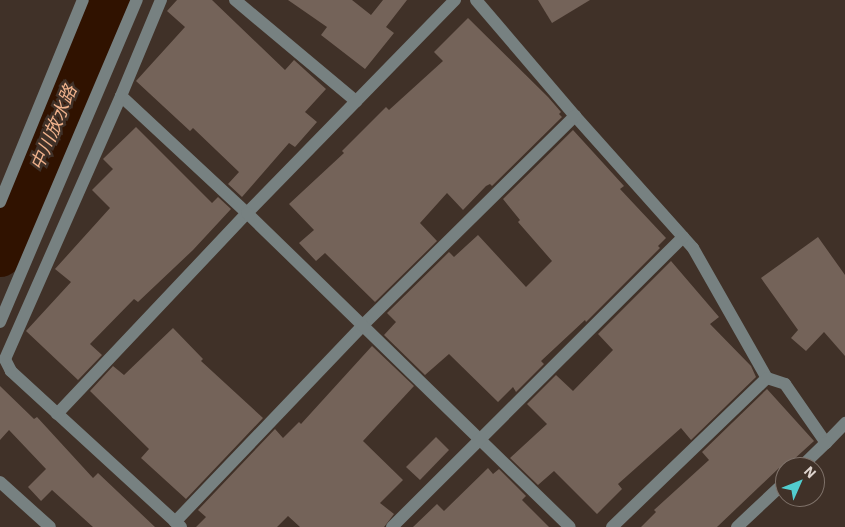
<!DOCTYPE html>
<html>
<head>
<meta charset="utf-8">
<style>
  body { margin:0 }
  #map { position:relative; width:845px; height:527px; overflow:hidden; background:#403128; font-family:"IBM Plex Sans","Noto Sans JP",sans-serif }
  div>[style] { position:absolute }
  .river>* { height:44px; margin:-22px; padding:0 22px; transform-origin:22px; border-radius:22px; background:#301200 }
  .building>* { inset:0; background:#746359 }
  .minor>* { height:12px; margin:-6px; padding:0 6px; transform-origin:6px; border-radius:6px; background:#778181 }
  span { translate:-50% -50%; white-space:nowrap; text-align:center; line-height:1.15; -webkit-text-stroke:5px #403128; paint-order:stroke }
  .water-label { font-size:18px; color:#efb18b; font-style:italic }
  .north { position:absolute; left:775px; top:457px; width:50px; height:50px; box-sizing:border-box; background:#403128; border:1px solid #7f726a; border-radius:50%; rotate:46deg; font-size:14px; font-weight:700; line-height:20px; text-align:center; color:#ded4ce }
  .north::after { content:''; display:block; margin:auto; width:18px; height:22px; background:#52cdcf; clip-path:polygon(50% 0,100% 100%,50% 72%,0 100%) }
</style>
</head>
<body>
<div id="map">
  <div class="river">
    <div style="left:0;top:255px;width:277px;rotate:-66.9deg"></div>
  </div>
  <div class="building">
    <div style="clip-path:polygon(177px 0,212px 0,285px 70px,294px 60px,326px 89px,305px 112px,317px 122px,295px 147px,289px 143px,242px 197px,228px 184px,239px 172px,193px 128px,190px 131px,136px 81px,185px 27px,167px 11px)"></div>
    <div style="clip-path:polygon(288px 0,352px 0,371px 15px,383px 0,407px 0,386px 27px,394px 33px,365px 69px,321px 35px,327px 27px)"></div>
    <div style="clip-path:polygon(538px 0,590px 0,552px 23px)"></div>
    <div style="clip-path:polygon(468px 18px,548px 97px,561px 112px,559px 114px,562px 117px,492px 186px,490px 184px,486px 186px,463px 210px,447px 193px,420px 223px,437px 241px,375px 302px,325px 253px,316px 261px,299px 243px,314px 230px,289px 204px,344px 153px,342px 151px,386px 107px,389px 110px,443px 61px,434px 52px)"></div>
    <div style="clip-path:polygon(136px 127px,212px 203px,218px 197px,231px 209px,193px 250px,138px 302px,134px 299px,90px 344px,102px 355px,78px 380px,26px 331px,71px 282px,55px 269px,110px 208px,92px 190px,113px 169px,103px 159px)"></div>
    <div style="clip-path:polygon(573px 130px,624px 186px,620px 189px,666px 238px,658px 246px,660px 248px,586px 322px,585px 320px,541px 361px,544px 364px,516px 392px,513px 387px,498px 402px,449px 354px,425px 375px,384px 335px,396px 322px,387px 313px,449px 252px,454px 257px,478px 235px,526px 287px,552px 261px,518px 222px,520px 220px,503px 199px)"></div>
    <div style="clip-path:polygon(818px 237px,845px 275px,845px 356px,824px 332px,806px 351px,791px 338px,798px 330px,761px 278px)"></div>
    <div style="clip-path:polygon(671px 261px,719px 317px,710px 324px,751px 366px,756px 377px,691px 440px,681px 428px,618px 484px,622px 489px,597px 514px,554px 471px,538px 485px,510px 458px,547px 424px,527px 404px,556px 375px,573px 391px,613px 350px,598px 334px)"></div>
    <div style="clip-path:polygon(173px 328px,203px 359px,201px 361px,263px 418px,186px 499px,141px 458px,149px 449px,90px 391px,113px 366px,124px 375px)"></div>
    <div style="clip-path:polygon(372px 346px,414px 386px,363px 441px,403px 480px,380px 503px,394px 514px,384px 527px,300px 527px,288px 516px,277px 527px,196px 527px,206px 517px,198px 510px,275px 429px,283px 438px,299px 422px,301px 424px)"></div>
    <div style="clip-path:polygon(0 386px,34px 419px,37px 417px,93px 478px,98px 473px,155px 527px,93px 527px,52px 490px,41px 501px,28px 487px,46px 469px,9px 430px,0 440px)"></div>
    <div style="clip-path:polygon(767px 389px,814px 441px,781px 471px,779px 468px,717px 527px,641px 527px,656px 512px,654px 510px,709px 460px,702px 452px)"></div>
    <div style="clip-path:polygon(436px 437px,449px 450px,420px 480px,406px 467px)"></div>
    <div style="clip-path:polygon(488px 468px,493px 474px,499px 469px,526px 496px,522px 500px,549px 527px,413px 527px,437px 504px,444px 511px)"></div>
  </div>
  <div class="minor">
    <div style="left:235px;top:0;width:158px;rotate:39.9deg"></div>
    <div style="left:476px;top:0;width:153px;rotate:49.5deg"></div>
    <div style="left:575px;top:116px;width:177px;rotate:48.2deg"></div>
    <div style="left:693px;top:248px;width:150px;rotate:60.4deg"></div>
    <div style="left:767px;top:378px;width:19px;rotate:18deg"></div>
    <div style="left:785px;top:384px;width:72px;rotate:55.2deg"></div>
    <div style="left:826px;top:443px;width:28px;rotate:-46deg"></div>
    <div style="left:121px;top:96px;width:104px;rotate:-67.4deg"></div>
    <div style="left:0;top:202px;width:218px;rotate:-67.7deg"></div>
    <div style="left:0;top:322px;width:350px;rotate:-67deg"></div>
    <div style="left:57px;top:414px;width:277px;rotate:-46.6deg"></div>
    <div style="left:247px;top:213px;width:298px;rotate:-45.7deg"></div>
    <div style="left:801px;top:467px;width:35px;rotate:-44deg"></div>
    <div style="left:0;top:482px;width:67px;rotate:42deg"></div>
    <div style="left:175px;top:522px;width:272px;rotate:-46.3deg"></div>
    <div style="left:363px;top:325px;width:298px;rotate:-44.6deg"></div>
    <div style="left:181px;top:527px;width:231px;rotate:-137.5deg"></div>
    <div style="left:11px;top:371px;width:13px;rotate:-117deg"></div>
    <div style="left:5px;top:359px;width:287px;rotate:-66.2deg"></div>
    <div style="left:121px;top:96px;width:172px;rotate:42.9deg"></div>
    <div style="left:247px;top:213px;width:450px;rotate:44.2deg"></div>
    <div style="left:392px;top:527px;width:411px;rotate:-44.9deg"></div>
    <div style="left:612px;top:527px;width:215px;rotate:-43.9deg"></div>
    <div style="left:737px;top:527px;width:66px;rotate:-43.2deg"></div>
  </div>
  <div class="water-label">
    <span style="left:54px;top:128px;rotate:-67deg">中川放水路</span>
  </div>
  <div class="north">N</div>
</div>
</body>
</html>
